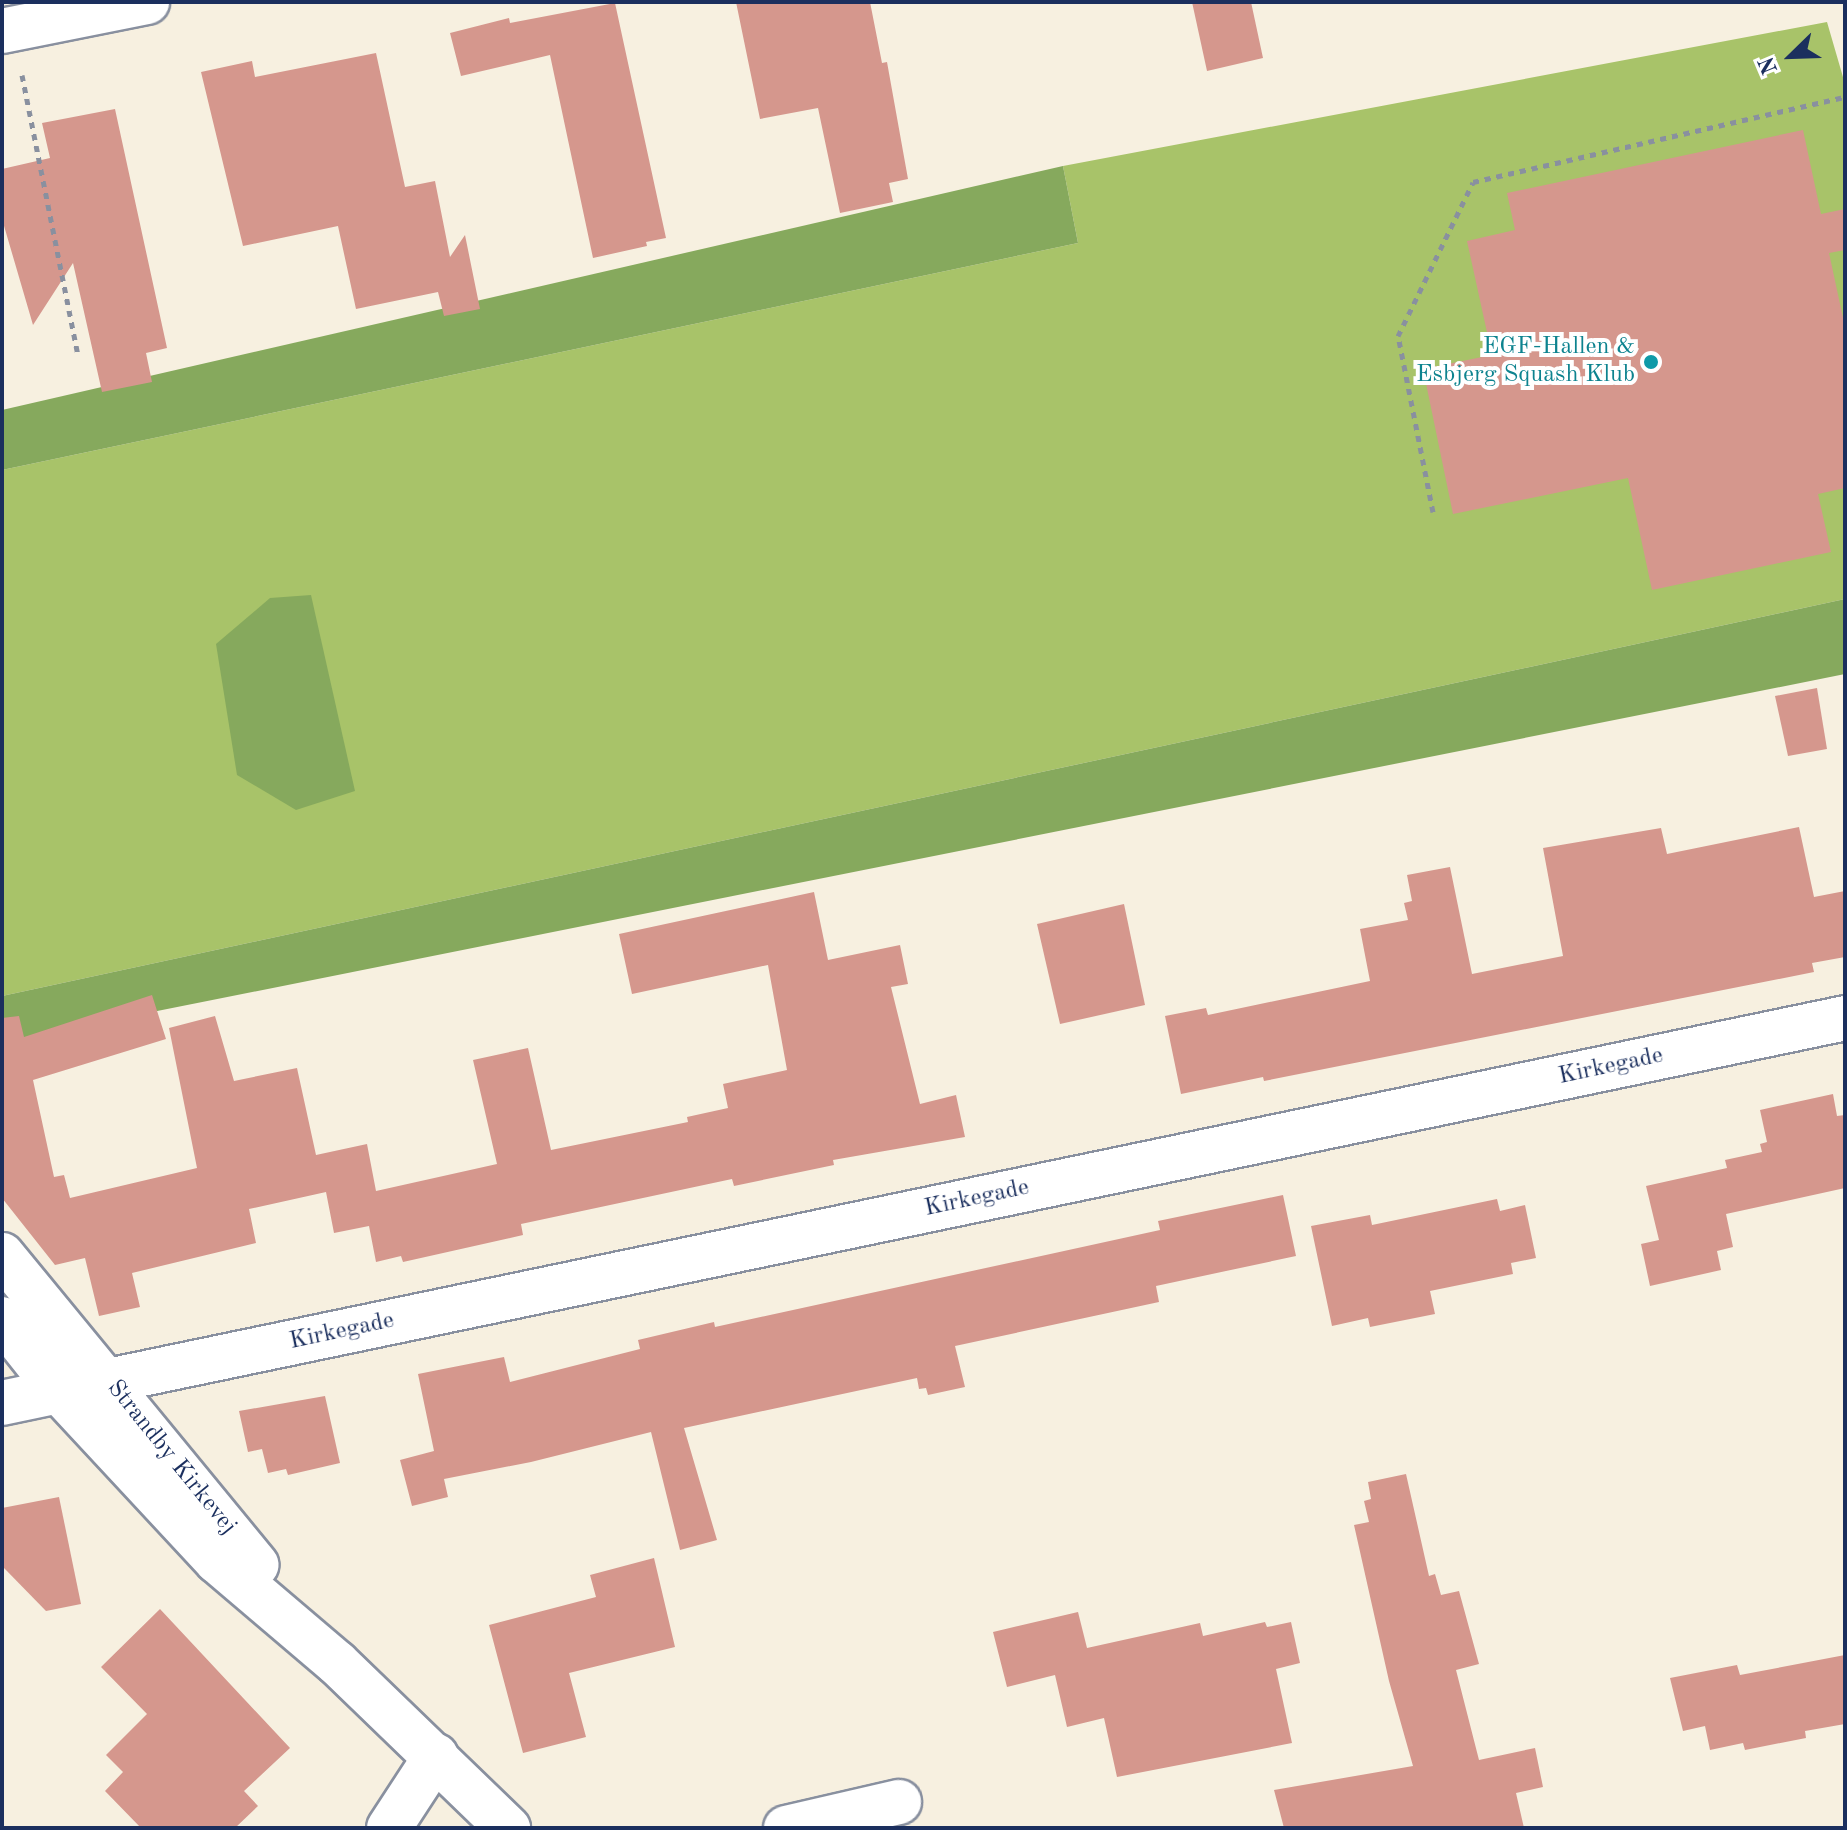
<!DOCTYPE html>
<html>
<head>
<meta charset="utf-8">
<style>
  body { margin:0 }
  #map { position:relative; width:1847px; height:1830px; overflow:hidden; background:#f7f0e0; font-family:"Old Standard TT",serif }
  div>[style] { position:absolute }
  .green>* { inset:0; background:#a8c369 }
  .forest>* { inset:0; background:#86a95d }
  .building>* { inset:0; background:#d5978d }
  .path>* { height:5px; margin-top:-2.5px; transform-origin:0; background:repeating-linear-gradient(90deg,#89909f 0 6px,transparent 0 12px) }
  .roads { filter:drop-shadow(2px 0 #89909f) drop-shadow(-2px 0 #89909f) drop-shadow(0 2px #89909f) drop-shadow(0 -2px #89909f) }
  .minor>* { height:44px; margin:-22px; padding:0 22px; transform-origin:22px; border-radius:22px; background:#fff }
  .dots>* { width:22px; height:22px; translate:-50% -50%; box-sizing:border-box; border:4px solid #fff; border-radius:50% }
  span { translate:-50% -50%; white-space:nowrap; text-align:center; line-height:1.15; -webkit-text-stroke:8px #fff; paint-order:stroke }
  .culture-label { font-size:24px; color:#0d838f }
  .right { translate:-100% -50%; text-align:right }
  .street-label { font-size:24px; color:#1b2f5e }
  .frame { position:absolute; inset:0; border:4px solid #1b2f5e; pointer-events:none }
  .north { position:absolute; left:1751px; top:16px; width:80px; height:80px; -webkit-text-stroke:6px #fff; paint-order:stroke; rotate:247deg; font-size:22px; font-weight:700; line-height:32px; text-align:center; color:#1b2f5e }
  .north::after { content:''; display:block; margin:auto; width:28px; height:36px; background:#1b2f5e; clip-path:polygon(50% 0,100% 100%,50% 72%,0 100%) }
</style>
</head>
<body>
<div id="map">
  <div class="green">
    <div style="clip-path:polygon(1827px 22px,1845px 84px,1845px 599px,2px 996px,2px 470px,1078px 243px,1063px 166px)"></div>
  </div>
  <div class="forest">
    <div style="clip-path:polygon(1063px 166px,1078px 243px,2px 470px,2px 410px)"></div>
    <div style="clip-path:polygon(311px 595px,355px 791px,296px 810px,237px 775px,216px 644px,270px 598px)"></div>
    <div style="clip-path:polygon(1845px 599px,1845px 674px,2px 1042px,2px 996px)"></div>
  </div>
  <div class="building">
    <div style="clip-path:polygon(736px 2px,870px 2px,882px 63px,887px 62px,908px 179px,889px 183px,893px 202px,840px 213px,818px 108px,760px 119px)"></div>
    <div style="clip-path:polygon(1192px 2px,1251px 2px,1263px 58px,1207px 71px)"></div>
    <div style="clip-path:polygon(615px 3px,666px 238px,646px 242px,647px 246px,593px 258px,550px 55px,461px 76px,450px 33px,509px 18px,510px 23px)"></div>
    <div style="clip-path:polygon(376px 53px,405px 187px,435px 181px,450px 257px,465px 235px,480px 309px,444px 316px,438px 292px,356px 309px,338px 226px,243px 246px,201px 72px,252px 61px,255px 77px)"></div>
    <div style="clip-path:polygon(115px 109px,167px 348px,146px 353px,152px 382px,102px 392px,73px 263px,33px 325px,2px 219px,2px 169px,50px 158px,42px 123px)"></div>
    <div style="clip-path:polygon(1803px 130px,1821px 214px,1845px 209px,1845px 250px,1829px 253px,1845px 327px,1845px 488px,1818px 494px,1831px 552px,1652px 590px,1628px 478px,1453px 514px,1423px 369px,1492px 355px,1467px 241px,1515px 230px,1507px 193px)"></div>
    <div style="clip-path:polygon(1817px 688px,1827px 749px,1788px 756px,1775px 696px)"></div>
    <div style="clip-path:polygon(1799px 827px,1814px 897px,1845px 891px,1845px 957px,1812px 963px,1814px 972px,1264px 1081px,1263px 1077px,1181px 1094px,1165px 1016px,1206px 1008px,1208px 1015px,1370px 981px,1360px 929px,1408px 920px,1404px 903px,1412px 901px,1407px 875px,1450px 867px,1472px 974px,1563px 956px,1543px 848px,1661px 828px,1667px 854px)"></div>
    <div style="clip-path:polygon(814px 892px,828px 960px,900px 945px,908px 984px,891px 987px,920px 1104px,956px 1095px,965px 1137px,833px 1160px,834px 1165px,734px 1186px,732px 1179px,521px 1224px,523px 1235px,403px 1262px,401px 1256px,376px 1262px,369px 1226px,334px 1233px,326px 1192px,249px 1209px,256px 1243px,132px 1273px,140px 1307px,99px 1316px,85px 1258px,55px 1265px,2px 1198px,2px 1018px,19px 1016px,24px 1037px,152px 995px,166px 1039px,33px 1080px,54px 1177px,64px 1175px,70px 1198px,197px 1168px,169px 1028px,215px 1016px,234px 1081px,297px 1068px,316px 1155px,367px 1144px,376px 1191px,497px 1164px,473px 1060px,528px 1048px,551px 1150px,688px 1122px,687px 1117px,728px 1108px,723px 1084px,787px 1070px,768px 965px,632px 994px,619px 934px)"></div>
    <div style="clip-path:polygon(1124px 904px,1145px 1005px,1060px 1024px,1037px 924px)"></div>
    <div style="clip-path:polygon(1833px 1094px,1837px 1116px,1845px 1115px,1845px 1188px,1726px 1214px,1733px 1247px,1717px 1251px,1721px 1270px,1650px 1286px,1641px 1244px,1659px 1240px,1646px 1186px,1727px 1168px,1725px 1160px,1762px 1152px,1760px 1144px,1767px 1142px,1760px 1110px)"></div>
    <div style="clip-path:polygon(1283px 1195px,1296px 1256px,1156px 1286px,1159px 1302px,955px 1346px,965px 1387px,928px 1395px,926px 1388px,919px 1389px,917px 1378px,684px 1428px,717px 1540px,680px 1550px,651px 1432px,531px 1462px,444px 1479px,448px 1497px,412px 1506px,400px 1460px,434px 1451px,418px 1374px,504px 1357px,510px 1382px,640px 1349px,638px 1340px,714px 1322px,715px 1327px,1160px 1230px,1158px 1221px)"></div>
    <div style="clip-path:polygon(1497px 1199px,1500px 1211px,1525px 1205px,1536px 1258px,1511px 1263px,1513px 1274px,1430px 1291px,1435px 1314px,1370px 1327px,1368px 1318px,1332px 1326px,1311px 1226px,1370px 1215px,1372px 1225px)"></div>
    <div style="clip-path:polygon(325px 1396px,340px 1463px,288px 1475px,286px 1469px,268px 1473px,262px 1449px,248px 1452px,239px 1411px)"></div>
    <div style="clip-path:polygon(1406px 1474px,1429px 1576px,1435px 1574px,1441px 1595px,1459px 1591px,1479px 1664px,1456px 1670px,1479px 1760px,1535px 1748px,1543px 1787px,1516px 1793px,1524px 1828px,1284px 1828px,1274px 1790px,1413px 1766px,1389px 1681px,1354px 1525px,1369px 1522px,1364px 1501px,1371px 1499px,1368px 1482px)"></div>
    <div style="clip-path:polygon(59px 1497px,81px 1604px,46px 1611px,4px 1568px,2px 1508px)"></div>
    <div style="clip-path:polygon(654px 1558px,675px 1647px,569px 1673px,586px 1737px,523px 1753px,489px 1625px,596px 1597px,590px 1575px)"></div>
    <div style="clip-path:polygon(160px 1609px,290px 1748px,244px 1791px,258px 1806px,235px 1828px,141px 1828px,105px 1791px,123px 1772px,106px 1755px,147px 1714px,101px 1667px)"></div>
    <div style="clip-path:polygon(1078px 1612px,1087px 1648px,1200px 1623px,1203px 1636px,1265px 1622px,1267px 1627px,1291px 1622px,1300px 1663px,1276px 1669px,1292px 1743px,1117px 1777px,1104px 1718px,1067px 1727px,1055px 1675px,1007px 1687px,993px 1632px)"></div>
    <div style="clip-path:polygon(1845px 1655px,1845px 1724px,1805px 1731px,1806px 1738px,1745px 1750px,1743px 1743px,1710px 1750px,1705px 1726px,1683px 1731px,1670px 1678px,1737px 1665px,1740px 1675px)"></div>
  </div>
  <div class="path">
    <div style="left:22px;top:75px;width:287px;rotate:78.7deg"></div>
    <div style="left:1433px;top:512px;width:179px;rotate:-101.2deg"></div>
    <div style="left:1398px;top:336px;width:171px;rotate:-64deg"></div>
    <div style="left:1473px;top:182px;width:382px;rotate:-12.9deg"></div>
  </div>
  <div class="roads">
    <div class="minor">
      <div style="left:2px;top:31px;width:148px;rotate:-11.3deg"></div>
      <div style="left:2px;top:1255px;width:401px;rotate:50.6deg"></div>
      <div style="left:2px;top:1319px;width:92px;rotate:51.6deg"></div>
      <div style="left:59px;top:1391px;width:232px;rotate:47.1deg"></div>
      <div style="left:217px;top:1561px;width:157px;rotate:40.4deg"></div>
      <div style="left:337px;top:1663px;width:238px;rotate:44deg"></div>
      <div style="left:108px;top:1381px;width:1775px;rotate:-11.8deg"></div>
      <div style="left:2px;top:1403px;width:58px;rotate:-11.9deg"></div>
      <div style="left:389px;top:1828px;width:86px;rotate:-56.9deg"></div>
      <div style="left:786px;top:1828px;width:116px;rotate:-13deg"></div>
    </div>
  </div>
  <div class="dots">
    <div style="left:1651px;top:362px;background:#0f9aa8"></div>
  </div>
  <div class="culture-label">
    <span class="right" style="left:1635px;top:362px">EGF-Hallen &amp;<br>Esbjerg Squash Klub</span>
  </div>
  <div class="street-label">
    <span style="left:1611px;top:1067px;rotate:-12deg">Kirkegade</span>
    <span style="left:977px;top:1199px;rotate:-12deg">Kirkegade</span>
    <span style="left:342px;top:1332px;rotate:-12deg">Kirkegade</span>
    <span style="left:171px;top:1458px;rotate:51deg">Strandby Kirkevej</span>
  </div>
  <div class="frame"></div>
  <div class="north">N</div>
</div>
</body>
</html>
